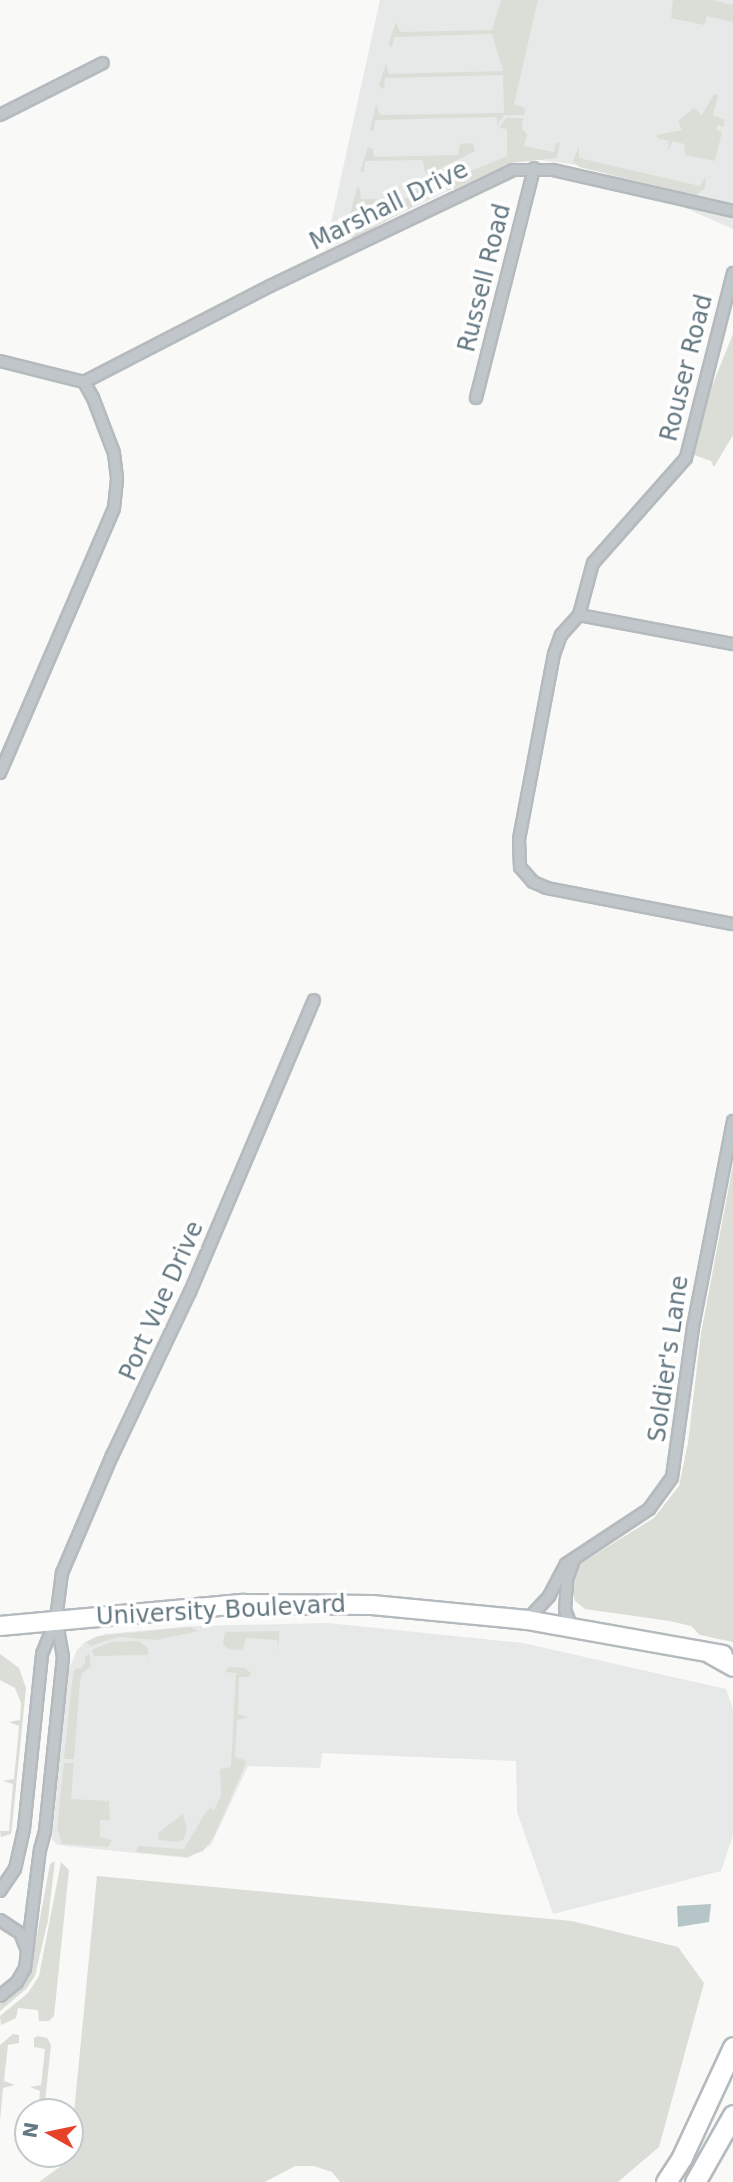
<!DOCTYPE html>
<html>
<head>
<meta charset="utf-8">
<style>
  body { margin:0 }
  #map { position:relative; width:733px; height:2182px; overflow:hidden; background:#f9f9f7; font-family:"DejaVu Sans",sans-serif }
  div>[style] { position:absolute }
  .built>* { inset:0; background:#e7e9e8 }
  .green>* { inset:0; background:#daded6 }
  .water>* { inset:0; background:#b6c6c8 }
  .roads { filter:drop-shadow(2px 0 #b4babd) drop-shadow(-2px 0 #b4babd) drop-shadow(0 2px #b4babd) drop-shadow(0 -2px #b4babd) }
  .minor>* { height:10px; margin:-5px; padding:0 5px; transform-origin:5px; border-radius:5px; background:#c0c6c9 }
  .primary>* { height:18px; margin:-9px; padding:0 9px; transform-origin:9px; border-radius:9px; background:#fff }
  .trunk>* { height:19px; margin:-9.5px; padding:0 9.5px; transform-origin:9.5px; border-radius:9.5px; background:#fff }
  span { translate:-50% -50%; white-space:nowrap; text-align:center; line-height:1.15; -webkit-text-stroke:7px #fff; paint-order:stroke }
  .street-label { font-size:24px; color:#647882 }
  .north { position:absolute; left:14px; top:2098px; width:70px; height:70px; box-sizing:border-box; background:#fff; border:2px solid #c1c9cd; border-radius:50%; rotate:279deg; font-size:19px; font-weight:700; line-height:28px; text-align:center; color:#647882 }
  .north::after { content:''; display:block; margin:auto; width:24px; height:32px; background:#e6422a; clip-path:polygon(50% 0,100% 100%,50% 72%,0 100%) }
</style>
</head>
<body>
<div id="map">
  <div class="built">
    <div style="clip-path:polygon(380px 0,733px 0,733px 229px,591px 167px,519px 157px,325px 250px)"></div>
    <div style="clip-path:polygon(328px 1623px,523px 1643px,726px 1689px,733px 1709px,733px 1835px,721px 1871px,553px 1914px,517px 1812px,516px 1761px,322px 1753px,320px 1768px,248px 1766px,211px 1845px,188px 1858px,65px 1846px,56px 1844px,52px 1839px,69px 1669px,77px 1650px,85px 1642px,105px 1634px,194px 1626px)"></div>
  </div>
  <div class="green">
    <div style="clip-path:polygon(501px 0,538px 0,514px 104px,525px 108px,524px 115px,504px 115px,497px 126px,497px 117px,375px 120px,374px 131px,370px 131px,376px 104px,380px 115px,504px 113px,503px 75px,385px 78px,384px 89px,379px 86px,386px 63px,389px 74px,503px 71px,492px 34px,394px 37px,392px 48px,388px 45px,396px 22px,400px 32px,492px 30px)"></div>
    <div style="clip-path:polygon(673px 0,712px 0,733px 5px,733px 22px,707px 16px,704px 25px,671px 18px)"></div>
    <div style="clip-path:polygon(714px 94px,718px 95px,713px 115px,725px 120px,723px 127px,718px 125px,716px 130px,722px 132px,715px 161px,685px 155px,684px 144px,673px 141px,668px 151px,669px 141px,657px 138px,657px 135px,682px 130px,678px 121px,694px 108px,702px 115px)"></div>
    <div style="clip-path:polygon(506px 118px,523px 118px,522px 129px,527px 134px,524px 146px,554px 152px,556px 143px,560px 142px,557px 158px,511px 163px,452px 190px,446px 190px,446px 182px,507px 156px,507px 129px,499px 128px)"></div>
    <div style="clip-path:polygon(473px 143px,475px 151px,429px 174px,425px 173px,423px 160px,365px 161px,364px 172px,360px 171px,368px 147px,373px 149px,374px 157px,458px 155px,460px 144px)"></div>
    <div style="clip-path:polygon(579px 146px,579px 158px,700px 186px,706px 176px,705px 188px,696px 195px,579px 167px,573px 161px)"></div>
    <div style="clip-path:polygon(357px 187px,360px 189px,361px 199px,413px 198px,416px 187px,428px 189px,432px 196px,353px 239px,346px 231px)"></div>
    <div style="clip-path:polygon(733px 334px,733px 435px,714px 467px,711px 461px,694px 455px,712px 386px)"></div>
    <div style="clip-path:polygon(733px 1165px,733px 1642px,700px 1635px,691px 1626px,670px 1621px,585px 1609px,575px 1601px,572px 1590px,578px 1565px,654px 1518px,679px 1486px,688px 1443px,701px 1333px)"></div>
    <div style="clip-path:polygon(190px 1627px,199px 1631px,156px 1640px,118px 1637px,91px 1646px,86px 1642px,98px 1636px)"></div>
    <div style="clip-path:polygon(279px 1631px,278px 1651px,277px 1640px,246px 1638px,243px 1650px,228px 1649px,223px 1644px,225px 1632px)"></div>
    <div style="clip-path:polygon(139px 1641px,148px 1648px,148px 1666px,147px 1655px,94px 1656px,92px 1650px,110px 1642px)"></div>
    <div style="clip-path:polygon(89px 1653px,91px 1667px,83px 1672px,80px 1681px,74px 1759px,64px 1759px,73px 1673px,75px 1669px,81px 1668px,85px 1663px,85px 1657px)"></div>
    <div style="clip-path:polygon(0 1654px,19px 1668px,26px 1688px,12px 1827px,11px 1834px,1px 1837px,0 1831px,9px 1831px,13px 1784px,3px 1781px,14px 1779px,19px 1726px,9px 1722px,20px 1720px,21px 1703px,15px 1688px,0 1680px)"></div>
    <div style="clip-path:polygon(229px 1667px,245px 1668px,251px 1673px,249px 1677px,239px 1677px,238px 1714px,248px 1717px,237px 1720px,235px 1757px,247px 1761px,213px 1838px,203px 1851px,186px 1857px,136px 1852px,138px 1846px,184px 1849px,206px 1812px,210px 1808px,214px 1810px,221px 1796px,220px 1769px,231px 1767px,236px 1673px,225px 1672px)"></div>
    <div style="clip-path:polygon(64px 1763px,74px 1763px,71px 1799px,109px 1801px,110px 1820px,100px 1820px,100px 1837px,112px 1840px,108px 1847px,62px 1844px,57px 1828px)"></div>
    <div style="clip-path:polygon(183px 1814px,187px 1829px,184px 1839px,177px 1842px,159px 1840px,158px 1833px)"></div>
    <div style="clip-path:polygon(55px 1861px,48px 1920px,35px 1976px,26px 1989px,0 2011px,0 2004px,24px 1984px,30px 1973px,50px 1864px)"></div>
    <div style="clip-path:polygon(61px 1862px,69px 1870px,54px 2016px,49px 2021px,39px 2021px,38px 2010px,18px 2008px,16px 2018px,1px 2025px,0 2016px,28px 1993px,39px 1976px)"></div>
    <div style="clip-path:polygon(97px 1876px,572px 1921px,678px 1947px,704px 1983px,659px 2147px,618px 2182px,340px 2182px,332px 2172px,314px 2166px,295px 2166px,265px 2182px,39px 2182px,69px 2160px,70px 2154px)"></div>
    <div style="clip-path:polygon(13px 2034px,19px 2035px,19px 2043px,8px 2045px,4px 2081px,15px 2085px,3px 2088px,0 2121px,0 2045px)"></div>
    <div style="clip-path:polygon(38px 2036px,47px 2038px,51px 2045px,44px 2112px,38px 2112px,40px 2091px,30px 2087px,41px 2085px,45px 2049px,34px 2047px,34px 2038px)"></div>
  </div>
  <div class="water">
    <div style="clip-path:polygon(711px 1904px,709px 1922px,678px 1927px,677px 1906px)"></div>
  </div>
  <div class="roads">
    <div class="minor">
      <div style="left:0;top:115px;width:115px;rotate:-26.8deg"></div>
      <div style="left:733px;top:273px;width:191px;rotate:104.3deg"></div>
      <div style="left:686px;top:458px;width:140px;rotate:131.5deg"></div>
      <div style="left:593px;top:563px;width:54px;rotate:105.1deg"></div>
      <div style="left:579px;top:615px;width:157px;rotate:10.7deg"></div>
      <div style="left:0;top:361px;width:87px;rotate:14deg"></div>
      <div style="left:84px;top:382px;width:209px;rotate:-27.3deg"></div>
      <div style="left:270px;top:286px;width:269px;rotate:-25.5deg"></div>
      <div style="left:513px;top:170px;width:40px"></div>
      <div style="left:553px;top:170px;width:185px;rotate:12.8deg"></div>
      <div style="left:476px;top:398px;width:237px;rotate:-75.8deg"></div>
      <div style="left:579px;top:615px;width:27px;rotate:132deg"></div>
      <div style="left:561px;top:635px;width:20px;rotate:110deg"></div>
      <div style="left:554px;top:654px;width:188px;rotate:100.7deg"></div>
      <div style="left:519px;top:839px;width:28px;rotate:88deg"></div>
      <div style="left:520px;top:867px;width:20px;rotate:49deg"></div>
      <div style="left:533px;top:882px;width:15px;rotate:23deg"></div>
      <div style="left:547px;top:888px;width:189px;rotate:11deg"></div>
      <div style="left:0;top:773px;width:288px;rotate:-66.7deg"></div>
      <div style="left:114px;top:508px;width:30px;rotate:-84deg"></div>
      <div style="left:117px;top:478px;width:25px;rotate:-97deg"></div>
      <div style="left:114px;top:453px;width:59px;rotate:-110.9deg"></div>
      <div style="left:93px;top:398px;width:18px;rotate:-119deg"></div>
      <div style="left:527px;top:1620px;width:33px;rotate:-47deg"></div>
      <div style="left:549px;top:1596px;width:36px;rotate:-62deg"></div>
      <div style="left:566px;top:1564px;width:100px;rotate:-33.5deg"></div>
      <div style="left:649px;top:1509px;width:39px;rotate:-54deg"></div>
      <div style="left:672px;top:1477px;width:151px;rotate:-82deg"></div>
      <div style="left:693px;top:1327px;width:210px;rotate:-79deg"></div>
      <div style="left:572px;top:1628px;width:19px;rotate:-111deg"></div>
      <div style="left:565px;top:1610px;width:31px;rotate:-86deg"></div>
      <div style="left:567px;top:1579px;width:20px;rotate:-70deg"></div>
      <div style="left:0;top:1891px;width:27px;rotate:-56deg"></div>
      <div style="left:15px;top:1869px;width:41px;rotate:-77.3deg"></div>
      <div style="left:24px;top:1829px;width:176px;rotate:-84.1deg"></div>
      <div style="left:42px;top:1654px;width:38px;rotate:-68deg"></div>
      <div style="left:0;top:1920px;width:24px;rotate:33deg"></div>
      <div style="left:20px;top:1933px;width:18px;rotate:68deg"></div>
      <div style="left:0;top:1996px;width:22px;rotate:-39deg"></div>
      <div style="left:17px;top:1982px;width:16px;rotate:-60deg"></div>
      <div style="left:25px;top:1968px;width:119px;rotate:-82.8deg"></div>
      <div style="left:40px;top:1850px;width:20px;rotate:-75deg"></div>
      <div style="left:45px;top:1831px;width:175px;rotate:-84.1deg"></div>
      <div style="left:63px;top:1657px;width:39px;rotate:-100deg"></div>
      <div style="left:56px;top:1619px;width:46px;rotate:-82.6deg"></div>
      <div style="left:62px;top:1573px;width:127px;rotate:-66.9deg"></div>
      <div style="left:112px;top:1456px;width:182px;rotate:-64.6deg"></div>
      <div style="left:190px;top:1292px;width:317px;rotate:-67deg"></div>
    </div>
    <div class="primary">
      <div style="left:0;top:1626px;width:245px;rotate:-5.2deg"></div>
      <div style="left:244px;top:1604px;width:128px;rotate:0.4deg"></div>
      <div style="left:372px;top:1605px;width:156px;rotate:5.5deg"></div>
      <div style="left:527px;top:1620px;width:199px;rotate:10.1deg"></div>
    </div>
    <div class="trunk">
      <div style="left:710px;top:1653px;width:26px;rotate:29deg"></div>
      <div style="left:666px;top:2182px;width:30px;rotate:-57deg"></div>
      <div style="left:682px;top:2157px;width:121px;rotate:-65.1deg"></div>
      <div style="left:695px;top:2182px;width:77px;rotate:-60.4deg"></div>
    </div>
  </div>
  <div class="street-label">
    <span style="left:389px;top:206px;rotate:-26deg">Marshall Drive</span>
    <span style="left:485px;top:278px;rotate:-76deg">Russell Road</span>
    <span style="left:687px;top:368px;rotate:-76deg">Rouser Road</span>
    <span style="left:162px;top:1301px;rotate:-66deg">Port Vue Drive</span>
    <span style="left:669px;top:1359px;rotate:-82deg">Soldier's Lane</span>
    <span style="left:221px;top:1611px;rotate:-3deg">University Boulevard</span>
  </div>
  <div class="north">N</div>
</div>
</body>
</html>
